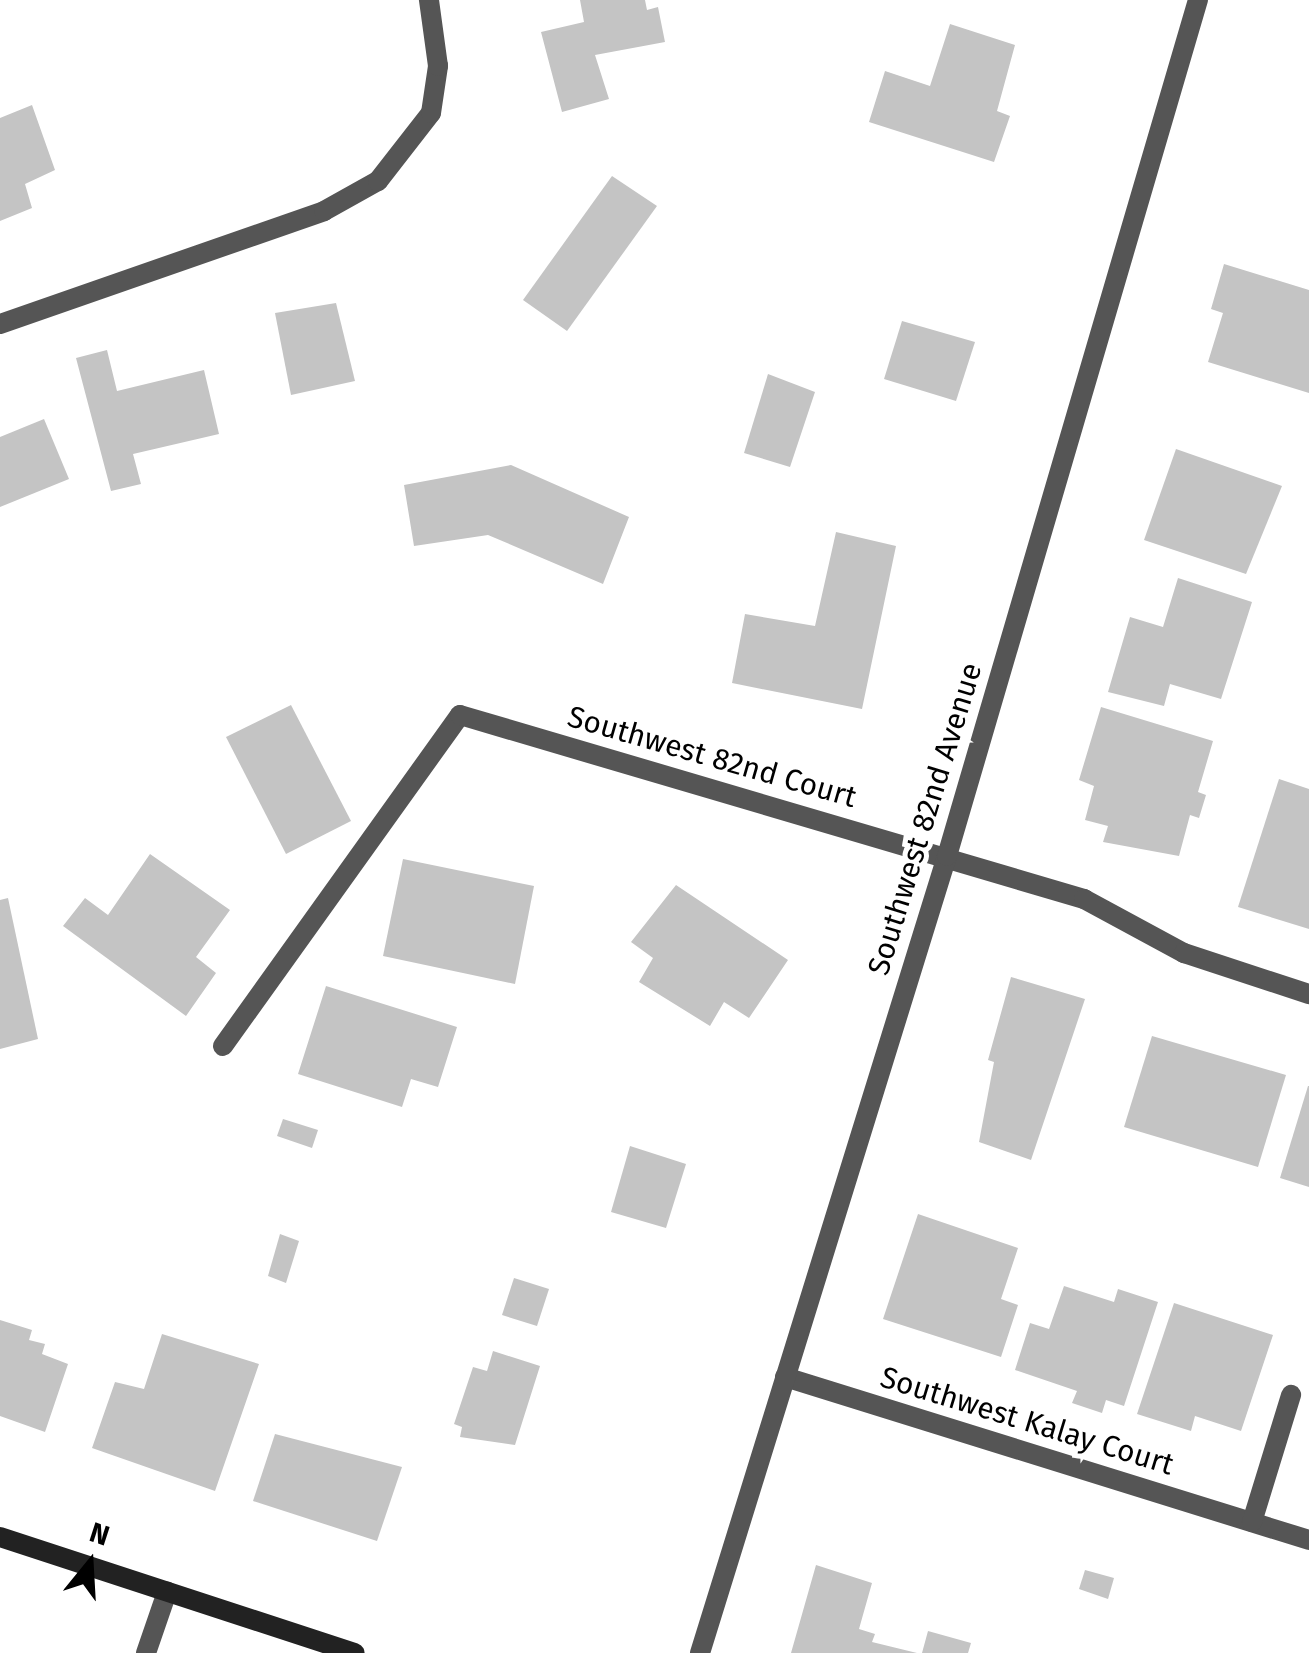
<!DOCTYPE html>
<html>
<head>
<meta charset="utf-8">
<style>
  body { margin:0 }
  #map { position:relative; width:1309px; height:1653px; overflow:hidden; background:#fff; font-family:"Fira Sans",sans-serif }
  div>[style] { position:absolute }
  .building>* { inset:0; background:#c4c4c4 }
  .lane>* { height:20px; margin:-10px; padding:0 10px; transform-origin:10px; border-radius:10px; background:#555 }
  .street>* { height:20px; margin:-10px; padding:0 10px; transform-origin:10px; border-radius:10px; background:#555 }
  .secondary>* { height:20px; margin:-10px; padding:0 10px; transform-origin:10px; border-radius:10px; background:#222 }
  span { translate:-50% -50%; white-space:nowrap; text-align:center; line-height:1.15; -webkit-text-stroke:10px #fff; paint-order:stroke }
  .street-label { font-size:30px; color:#000 }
  .north { position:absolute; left:40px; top:1513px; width:100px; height:100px; -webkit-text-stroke:8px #fff; paint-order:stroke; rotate:18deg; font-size:28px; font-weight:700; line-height:40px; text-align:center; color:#000 }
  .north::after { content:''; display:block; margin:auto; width:35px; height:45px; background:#000; clip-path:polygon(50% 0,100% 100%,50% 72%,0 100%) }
</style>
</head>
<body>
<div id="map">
  <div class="building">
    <div style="clip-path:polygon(580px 0,645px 0,647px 10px,658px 7px,665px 42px,595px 55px,609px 99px,562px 112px,541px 32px,584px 22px)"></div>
    <div style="clip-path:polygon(950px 24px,1015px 45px,997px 111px,1010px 116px,994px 162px,869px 122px,885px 71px,930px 86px)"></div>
    <div style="clip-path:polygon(32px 105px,55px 170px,25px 184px,32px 208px,0 221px,0 118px)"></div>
    <div style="clip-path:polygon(612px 176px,657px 206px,567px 331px,523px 300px)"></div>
    <div style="clip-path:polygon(1224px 264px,1309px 290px,1309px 393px,1208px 362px,1223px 313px,1211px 309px)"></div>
    <div style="clip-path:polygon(336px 303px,355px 381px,291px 395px,275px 313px)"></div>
    <div style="clip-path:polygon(902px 321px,975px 342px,956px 401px,884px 379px)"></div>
    <div style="clip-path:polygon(107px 350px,117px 391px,204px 370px,219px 434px,133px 454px,141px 484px,111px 491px,76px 358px)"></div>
    <div style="clip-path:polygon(768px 374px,815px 392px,790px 467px,744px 453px)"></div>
    <div style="clip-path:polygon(44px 419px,69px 479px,0 507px,0 437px)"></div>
    <div style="clip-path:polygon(1176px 449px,1282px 486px,1246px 574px,1144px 540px)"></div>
    <div style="clip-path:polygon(511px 465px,629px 517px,603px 584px,488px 535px,414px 546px,404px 485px)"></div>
    <div style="clip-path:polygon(836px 532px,896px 546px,862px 709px,732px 683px,745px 614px,815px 626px)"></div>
    <div style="clip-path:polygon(1178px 578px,1252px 602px,1221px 699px,1170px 684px,1164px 706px,1108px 692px,1130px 617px,1163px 627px)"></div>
    <div style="clip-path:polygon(291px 705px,351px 821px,286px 854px,226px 737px)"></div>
    <div style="clip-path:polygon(1101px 707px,1213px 741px,1198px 792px,1206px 795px,1199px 818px,1190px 815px,1179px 856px,1103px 842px,1108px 826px,1085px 820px,1094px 786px,1079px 780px)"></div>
    <div style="clip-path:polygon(1279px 779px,1309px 789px,1309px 929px,1238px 907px)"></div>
    <div style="clip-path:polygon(150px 854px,230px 910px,196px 957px,216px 973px,186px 1016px,63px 926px,85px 898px,108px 915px)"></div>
    <div style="clip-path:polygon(403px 859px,534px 886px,515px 984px,383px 956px)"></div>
    <div style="clip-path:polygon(676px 885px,788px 960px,749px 1018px,724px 1002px,710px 1026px,639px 982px,653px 958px,631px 942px)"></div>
    <div style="clip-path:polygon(8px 898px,38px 1039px,0 1049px,0 900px)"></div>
    <div style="clip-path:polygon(1011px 977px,1085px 999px,1031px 1160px,979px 1142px,994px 1062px,988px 1060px)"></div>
    <div style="clip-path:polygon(326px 986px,457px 1027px,438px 1087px,411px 1079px,402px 1107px,298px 1074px)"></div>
    <div style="clip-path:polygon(1152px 1036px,1286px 1075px,1258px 1167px,1124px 1127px)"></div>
    <div style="clip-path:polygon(1308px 1086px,1309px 1086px,1309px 1187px,1280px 1178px)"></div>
    <div style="clip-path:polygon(283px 1119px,318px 1130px,312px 1148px,277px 1136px)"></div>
    <div style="clip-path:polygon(630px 1146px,686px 1164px,666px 1228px,611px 1212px)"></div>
    <div style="clip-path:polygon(918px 1214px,1018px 1248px,1001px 1299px,1018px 1305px,1001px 1357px,883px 1319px)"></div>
    <div style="clip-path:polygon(280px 1234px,299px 1241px,286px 1283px,268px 1276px)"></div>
    <div style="clip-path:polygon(514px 1278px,549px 1289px,537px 1326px,502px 1315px)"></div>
    <div style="clip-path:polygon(1064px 1286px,1114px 1302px,1118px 1289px,1158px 1302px,1124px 1406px,1106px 1400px,1102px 1413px,1072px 1403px,1077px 1391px,1015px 1370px,1030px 1323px,1049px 1329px)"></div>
    <div style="clip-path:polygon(1174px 1303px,1273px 1335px,1241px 1431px,1195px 1416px,1191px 1431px,1137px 1414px)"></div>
    <div style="clip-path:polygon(0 1320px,32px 1330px,29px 1340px,45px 1344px,42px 1354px,68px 1364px,45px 1432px,0 1416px)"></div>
    <div style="clip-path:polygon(162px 1334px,259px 1364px,215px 1491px,92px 1448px,115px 1382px,144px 1389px)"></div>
    <div style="clip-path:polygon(493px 1351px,540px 1366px,515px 1445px,460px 1437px,462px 1427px,454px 1424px,473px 1367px,487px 1371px)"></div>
    <div style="clip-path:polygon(275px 1434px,402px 1467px,377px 1541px,253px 1501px)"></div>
    <div style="clip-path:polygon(816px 1565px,872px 1583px,859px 1629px,875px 1634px,872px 1642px,917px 1653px,791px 1653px)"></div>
    <div style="clip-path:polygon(1085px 1570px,1114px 1578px,1108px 1599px,1079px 1589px)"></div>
    <div style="clip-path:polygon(928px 1631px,971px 1643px,968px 1653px,922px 1653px)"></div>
  </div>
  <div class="lane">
    <div style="left:223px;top:1046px;width:407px;rotate:-54.4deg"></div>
    <div style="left:146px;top:1653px;width:65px;rotate:-71deg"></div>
  </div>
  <div class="street">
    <div style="left:0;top:324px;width:343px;rotate:-19.2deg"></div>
    <div style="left:324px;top:211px;width:62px;rotate:-29.1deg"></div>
    <div style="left:378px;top:181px;width:86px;rotate:-52.1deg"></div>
    <div style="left:431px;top:113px;width:48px;rotate:-81.5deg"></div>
    <div style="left:438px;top:66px;width:67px;rotate:-97.8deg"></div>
    <div style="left:460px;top:715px;width:651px;rotate:16.43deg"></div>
    <div style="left:1084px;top:899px;width:114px;rotate:28.4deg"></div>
    <div style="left:1184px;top:953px;width:132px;rotate:18.2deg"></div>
    <div style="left:785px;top:1377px;width:549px;rotate:17.28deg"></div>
    <div style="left:1252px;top:1522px;width:133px;rotate:-72.9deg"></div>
    <div style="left:700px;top:1653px;width:834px;rotate:-72.78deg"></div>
    <div style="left:947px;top:856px;width:892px;rotate:-73.66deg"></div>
  </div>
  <div class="secondary">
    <div style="left:0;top:1537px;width:373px;rotate:18.1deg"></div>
  </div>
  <div class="street-label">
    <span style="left:712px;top:757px;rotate:16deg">Southwest 82nd Court</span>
    <span style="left:925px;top:819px;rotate:-73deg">Southwest 82nd Avenue</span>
    <span style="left:1027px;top:1421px;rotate:17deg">Southwest Kalay Court</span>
  </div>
  <div class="north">N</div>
</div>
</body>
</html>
